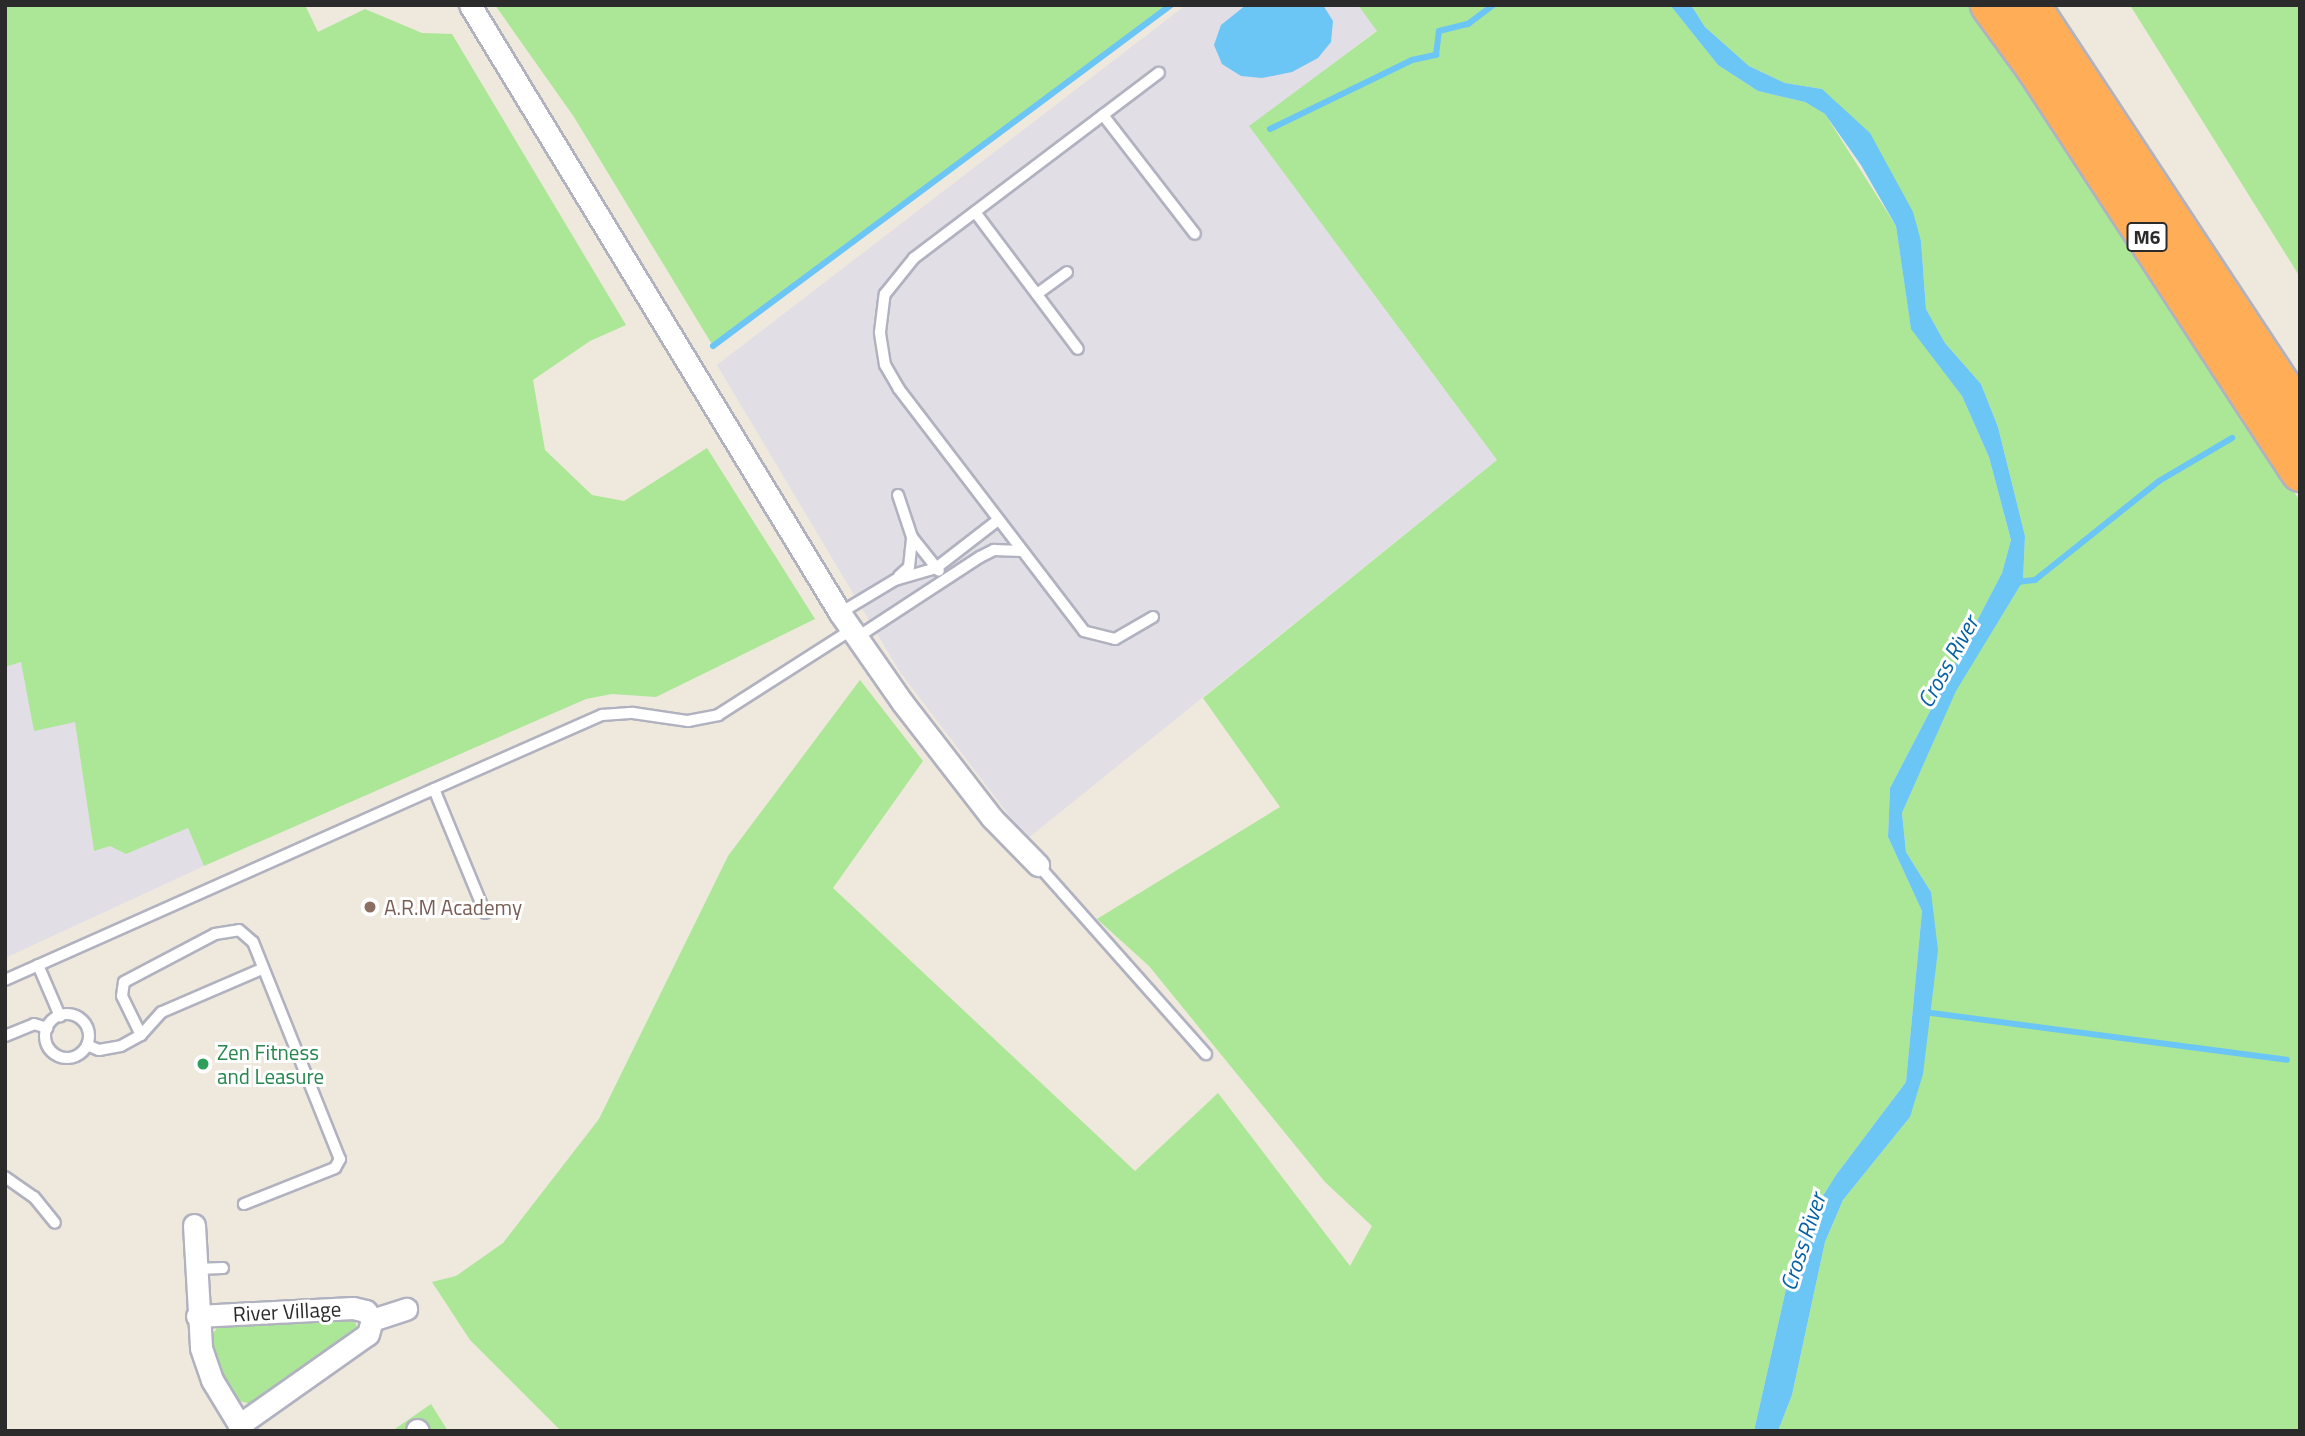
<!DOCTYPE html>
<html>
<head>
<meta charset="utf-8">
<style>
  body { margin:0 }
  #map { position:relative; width:2305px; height:1436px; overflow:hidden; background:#eee8dd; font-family:"Titillium Web",sans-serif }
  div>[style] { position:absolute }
  .industrial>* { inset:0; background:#e1dee6 }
  .green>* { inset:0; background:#abe797 }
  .water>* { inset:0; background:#6bc5f5 }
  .stream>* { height:6px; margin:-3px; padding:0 3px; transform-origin:3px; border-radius:3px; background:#6bc5f5 }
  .roads { filter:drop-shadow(2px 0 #b1b2c0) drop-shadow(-2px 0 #b1b2c0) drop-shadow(0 2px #b1b2c0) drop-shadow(0 -2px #b1b2c0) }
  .service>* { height:10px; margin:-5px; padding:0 5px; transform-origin:5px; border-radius:5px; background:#fff }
  .service>.ring { margin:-5px; padding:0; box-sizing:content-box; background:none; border:10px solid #fff; border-radius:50% }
  .minor>* { height:21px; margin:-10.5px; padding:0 10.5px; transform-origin:10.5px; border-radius:10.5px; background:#fff }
  .motorway>* { height:38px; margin:-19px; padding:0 19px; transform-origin:19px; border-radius:19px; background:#ffae57 }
  .dots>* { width:19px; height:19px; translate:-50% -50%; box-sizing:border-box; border:4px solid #fff; border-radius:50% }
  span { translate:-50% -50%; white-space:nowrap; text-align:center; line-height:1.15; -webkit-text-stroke:6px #fff; paint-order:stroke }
  .shield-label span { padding:2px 5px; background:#fff; border:2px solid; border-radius:5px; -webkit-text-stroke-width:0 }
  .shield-label { font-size:19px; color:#2b2b2b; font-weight:700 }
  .education-label { font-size:21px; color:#785e54 }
  .left { translate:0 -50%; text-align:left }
  .leisure-label { font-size:21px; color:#27864d }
  .street-label { font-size:21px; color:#2b2b2b }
  .water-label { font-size:23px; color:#0661a5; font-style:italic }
  .frame { position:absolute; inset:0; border:7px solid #2b2b2b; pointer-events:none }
</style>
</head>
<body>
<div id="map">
  <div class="industrial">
    <div style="clip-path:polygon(1186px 5px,1358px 5px,1377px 30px,1250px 127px,1497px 460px,1027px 839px,900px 672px,717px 365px)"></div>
    <div style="clip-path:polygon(21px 662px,75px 721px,94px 850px,110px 846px,126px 854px,188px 828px,204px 866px,5px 958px,5px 667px)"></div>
  </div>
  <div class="green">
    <div style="clip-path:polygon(5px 5px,305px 5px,318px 32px,365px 9px,422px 33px,452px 34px,626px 325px,590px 341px,533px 380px,545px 450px,592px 495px,624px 501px,707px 448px,815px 619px,656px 697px,612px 694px,586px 699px,204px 866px,188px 828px,126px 854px,110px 846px,94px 851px,75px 722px,34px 731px,21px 662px,5px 667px)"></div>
    <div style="clip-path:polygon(495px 5px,1171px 5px,713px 346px,574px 117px)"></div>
    <div style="clip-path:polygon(1358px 5px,1670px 5px,1718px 65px,1758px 91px,1805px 102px,1825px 114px,1896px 226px,1911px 328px,1962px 396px,1989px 457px,2011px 540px,2002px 573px,1890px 788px,1888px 837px,1922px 911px,1906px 1082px,1836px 1175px,1798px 1236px,1754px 1431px,561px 1431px,470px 1340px,432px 1282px,456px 1276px,503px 1243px,599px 1119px,728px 856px,860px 680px,923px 761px,833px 888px,1135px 1171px,1218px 1093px,1350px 1266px,1372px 1226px,1325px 1182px,1149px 966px,1097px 919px,1280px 807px,1203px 698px,1497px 460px,1249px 126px,1377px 31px)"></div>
    <div style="clip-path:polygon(1691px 5px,1975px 5px,2300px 501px,2300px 1431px,1778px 1431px,1792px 1395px,1825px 1242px,1843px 1200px,1910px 1117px,1931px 892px,1906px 852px,1902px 813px,1956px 690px,2023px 581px,2025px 536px,1998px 427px,1981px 384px,1945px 343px,1926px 309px,1921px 241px,1822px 89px,1785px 83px,1749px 66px,1705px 27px)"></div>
    <div style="clip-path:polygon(2130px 5px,2300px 5px,2300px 277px)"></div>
    <div style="clip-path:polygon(353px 1316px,358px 1330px,251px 1404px,236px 1400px,211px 1348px,210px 1338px,219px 1325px)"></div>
    <div style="clip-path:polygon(431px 1404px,448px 1431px,430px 1431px,423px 1422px,412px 1431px,392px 1431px)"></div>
  </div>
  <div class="water">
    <div style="clip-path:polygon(1246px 5px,1323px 5px,1333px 21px,1331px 42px,1318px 58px,1292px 72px,1262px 78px,1241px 76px,1222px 64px,1214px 45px,1221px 25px)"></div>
    <div style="clip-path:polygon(1670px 5px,1691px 5px,1705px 27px,1749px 66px,1785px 83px,1822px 89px,1870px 133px,1913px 212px,1921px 241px,1926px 309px,1945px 343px,1981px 384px,1998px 427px,2025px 536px,2023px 581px,1956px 691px,1902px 813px,1906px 852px,1931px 892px,1938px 950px,1923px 1074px,1910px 1117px,1843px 1200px,1825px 1242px,1792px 1395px,1778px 1431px,1754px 1431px,1798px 1236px,1836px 1175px,1906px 1082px,1922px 911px,1888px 837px,1890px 788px,2002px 573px,2011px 540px,1989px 457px,1962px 396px,1911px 329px,1896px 226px,1861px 165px,1825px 114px,1805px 102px,1758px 91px,1718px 65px)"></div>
  </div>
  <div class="stream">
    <div style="left:1270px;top:129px;width:158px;rotate:-25.9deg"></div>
    <div style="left:1412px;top:60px;width:25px;rotate:-12deg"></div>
    <div style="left:1436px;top:55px;width:24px;rotate:-83deg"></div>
    <div style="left:1439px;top:31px;width:30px;rotate:-14deg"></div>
    <div style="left:1468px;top:24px;width:31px;rotate:-37deg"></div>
    <div style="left:713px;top:346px;width:571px;rotate:-36.67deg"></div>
    <div style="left:2018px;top:582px;width:17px;rotate:-7deg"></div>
    <div style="left:2035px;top:580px;width:159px;rotate:-38.6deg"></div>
    <div style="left:2159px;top:481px;width:85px;rotate:-30.5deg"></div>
    <div style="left:1924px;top:1012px;width:366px;rotate:7.5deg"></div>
  </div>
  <div class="roads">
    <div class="service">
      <div style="left:1103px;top:115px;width:150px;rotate:52.3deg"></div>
      <div style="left:975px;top:212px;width:171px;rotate:53.1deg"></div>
      <div style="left:1037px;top:294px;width:37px;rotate:-36deg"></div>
      <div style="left:898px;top:495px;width:44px;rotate:71.6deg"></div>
      <div style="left:912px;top:537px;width:43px;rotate:51.5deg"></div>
      <div style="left:899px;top:576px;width:13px;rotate:-42deg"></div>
      <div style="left:909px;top:567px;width:30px;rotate:-84deg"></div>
      <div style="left:840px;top:613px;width:64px;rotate:-31deg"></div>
      <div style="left:895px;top:580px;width:43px;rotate:-16.3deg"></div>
      <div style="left:936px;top:568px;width:78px;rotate:-37.7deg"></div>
      <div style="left:1153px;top:617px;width:44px;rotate:149.9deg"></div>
      <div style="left:1115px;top:639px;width:32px;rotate:-166deg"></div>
      <div style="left:1084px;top:631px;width:305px;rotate:-127.4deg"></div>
      <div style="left:899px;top:389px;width:28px;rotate:-120deg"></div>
      <div style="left:885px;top:365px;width:33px;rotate:-99deg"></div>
      <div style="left:880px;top:332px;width:38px;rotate:-83deg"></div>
      <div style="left:885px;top:294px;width:46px;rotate:-51.1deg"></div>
      <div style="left:914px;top:258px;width:307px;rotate:-37.1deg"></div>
      <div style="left:856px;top:638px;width:148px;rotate:-33.2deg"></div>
      <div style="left:980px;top:557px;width:16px;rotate:-27deg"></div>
      <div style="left:994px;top:550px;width:28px;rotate:2deg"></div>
      <div style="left:434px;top:789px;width:184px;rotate:-23.8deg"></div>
      <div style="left:602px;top:715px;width:31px;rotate:-4deg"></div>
      <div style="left:633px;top:713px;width:56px;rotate:8.3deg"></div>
      <div style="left:688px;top:721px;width:31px;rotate:-11deg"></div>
      <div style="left:718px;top:715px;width:158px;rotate:-32.6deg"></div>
      <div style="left:1038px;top:865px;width:253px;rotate:48.4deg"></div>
      <div style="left:38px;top:965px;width:56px;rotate:66.7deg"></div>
      <div style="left:5px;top:980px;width:470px;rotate:-24deg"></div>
      <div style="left:434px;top:789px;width:134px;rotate:67.6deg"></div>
      <div class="ring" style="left:45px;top:1014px;width:34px;height:34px"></div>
      <div style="left:141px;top:1035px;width:31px;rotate:-48deg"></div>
      <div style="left:162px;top:1012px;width:109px;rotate:-23.3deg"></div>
      <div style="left:5px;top:1036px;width:31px;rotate:-22deg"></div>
      <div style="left:34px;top:1024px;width:14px;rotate:17deg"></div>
      <div style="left:87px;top:1045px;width:13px;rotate:23deg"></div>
      <div style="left:99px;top:1050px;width:22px;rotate:-10deg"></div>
      <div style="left:121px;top:1046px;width:23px;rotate:-29deg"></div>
      <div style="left:141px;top:1035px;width:43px;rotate:-116deg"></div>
      <div style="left:122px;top:996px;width:14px;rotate:-82deg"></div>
      <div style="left:124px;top:982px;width:103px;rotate:-27.8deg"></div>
      <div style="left:215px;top:934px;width:24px;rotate:-9deg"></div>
      <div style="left:239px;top:930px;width:18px;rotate:41deg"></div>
      <div style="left:253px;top:942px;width:234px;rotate:68.2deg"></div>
      <div style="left:340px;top:1159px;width:10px;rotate:119deg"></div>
      <div style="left:335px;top:1168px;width:98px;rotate:158.4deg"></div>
      <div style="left:5px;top:1177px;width:35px;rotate:35deg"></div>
      <div style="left:34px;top:1197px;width:33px;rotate:51deg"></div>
      <div style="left:196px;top:1269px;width:27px;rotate:-2deg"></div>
    </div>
    <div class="minor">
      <div style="left:470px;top:5px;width:712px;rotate:58.68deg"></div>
      <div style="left:840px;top:613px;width:108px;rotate:55.1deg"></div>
      <div style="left:902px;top:702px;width:147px;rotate:52.2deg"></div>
      <div style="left:992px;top:818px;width:66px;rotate:45.6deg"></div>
      <div style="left:194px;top:1225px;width:123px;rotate:86.7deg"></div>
      <div style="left:201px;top:1348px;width:34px;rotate:71deg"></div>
      <div style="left:212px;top:1380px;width:60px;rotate:58.7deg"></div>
      <div style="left:197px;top:1316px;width:156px;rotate:-2.9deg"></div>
      <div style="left:353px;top:1308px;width:13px;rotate:13deg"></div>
      <div style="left:366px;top:1311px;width:11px;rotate:56deg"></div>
      <div style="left:372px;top:1320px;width:15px;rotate:106deg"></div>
      <div style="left:368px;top:1334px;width:158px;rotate:144.8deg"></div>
      <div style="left:372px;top:1320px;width:36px;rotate:-18deg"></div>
      <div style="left:417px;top:1430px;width:1px;rotate:45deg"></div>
    </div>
    <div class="motorway">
      <div style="left:1990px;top:5px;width:78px;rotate:53.9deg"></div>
      <div style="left:2036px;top:68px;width:483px;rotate:56.8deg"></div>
      <div style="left:2030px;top:5px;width:490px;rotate:56.6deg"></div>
    </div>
  </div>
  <div class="dots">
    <div style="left:370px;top:907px;background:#8d6e63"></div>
    <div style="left:203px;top:1064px;background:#2e9e5b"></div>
  </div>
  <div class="shield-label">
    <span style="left:2147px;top:237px">M6</span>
  </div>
  <div class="education-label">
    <span class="left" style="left:384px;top:907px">A.R.M Academy</span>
  </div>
  <div class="leisure-label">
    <span class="left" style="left:217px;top:1064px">Zen Fitness<br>and Leasure</span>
  </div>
  <div class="street-label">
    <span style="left:287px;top:1311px;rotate:-3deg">River Village</span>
  </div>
  <div class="water-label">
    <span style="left:1948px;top:662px;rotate:-61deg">Cross River</span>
    <span style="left:1803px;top:1242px;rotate:-72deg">Cross River</span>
  </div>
  <div class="frame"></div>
</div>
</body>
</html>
